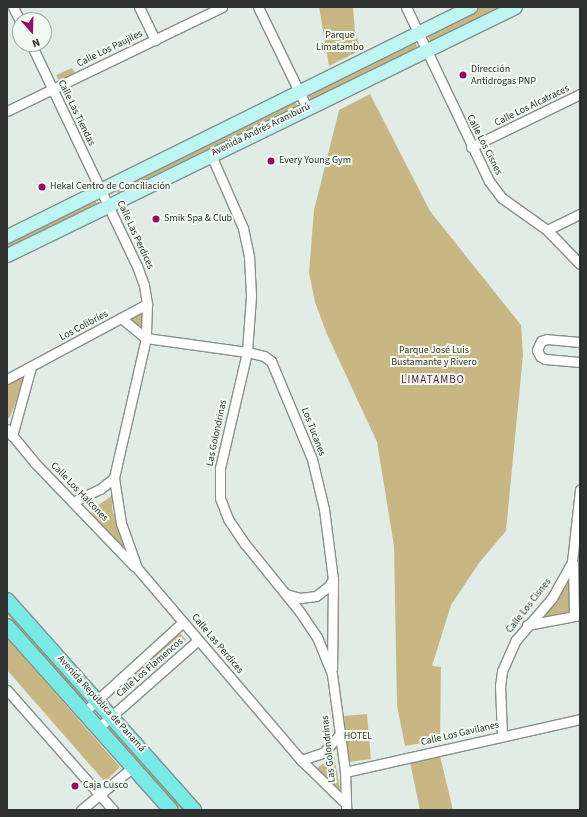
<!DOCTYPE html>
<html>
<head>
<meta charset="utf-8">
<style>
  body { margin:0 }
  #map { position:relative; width:587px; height:817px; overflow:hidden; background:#e2ece6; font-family:"Source Sans 3",sans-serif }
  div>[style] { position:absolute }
  .green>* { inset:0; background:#c9b783 }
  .roads { filter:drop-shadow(1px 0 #87908a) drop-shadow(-1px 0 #87908a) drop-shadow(0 1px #87908a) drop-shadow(0 -1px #87908a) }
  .minor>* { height:9px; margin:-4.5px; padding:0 4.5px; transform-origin:4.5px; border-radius:4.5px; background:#fff }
  .secondary>* { height:13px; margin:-6.5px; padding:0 6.5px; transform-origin:6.5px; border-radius:6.5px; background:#bcf5f2 }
  .primary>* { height:14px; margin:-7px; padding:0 7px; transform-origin:7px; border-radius:7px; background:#78ebe6 }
  .dots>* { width:11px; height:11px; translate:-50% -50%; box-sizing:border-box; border:2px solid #f0faf3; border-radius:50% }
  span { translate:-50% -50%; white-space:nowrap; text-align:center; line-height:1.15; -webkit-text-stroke:4px #f0faf3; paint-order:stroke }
  .park-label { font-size:10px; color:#3c3214 }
  .street-label { font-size:10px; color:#2e312f }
  .poi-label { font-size:10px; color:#2e312f }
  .left { translate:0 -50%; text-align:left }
  .neighbourhood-label { font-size:11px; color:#561738; letter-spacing:1px }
  .frame { position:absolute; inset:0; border:8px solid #2e312f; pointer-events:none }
  .north { position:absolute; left:12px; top:12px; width:40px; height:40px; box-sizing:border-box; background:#f0faf3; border:1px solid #a2aaa5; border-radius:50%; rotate:160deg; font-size:11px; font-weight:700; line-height:16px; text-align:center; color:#2e312f }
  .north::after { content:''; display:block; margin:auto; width:14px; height:18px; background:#980b5f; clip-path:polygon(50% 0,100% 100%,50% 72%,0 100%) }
</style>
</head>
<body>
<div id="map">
  <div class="green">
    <div style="clip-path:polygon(319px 7px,353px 7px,355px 31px,361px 50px,329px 66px)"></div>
    <div style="clip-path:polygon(480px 7px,507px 7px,432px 44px,426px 33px)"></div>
    <div style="clip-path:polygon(414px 38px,418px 50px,312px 103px,307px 92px)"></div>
    <div style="clip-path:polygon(72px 68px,75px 73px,59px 81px,56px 75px)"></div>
    <div style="clip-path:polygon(370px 94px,430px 211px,521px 325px,523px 355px,506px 531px,479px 563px,451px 605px,432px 666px,441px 667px,440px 740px,405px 746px,397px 706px,394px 546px,377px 442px,326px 332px,315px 302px,309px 272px,314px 210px,339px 110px)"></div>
    <div style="clip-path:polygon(294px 98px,299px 110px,120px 198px,116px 188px)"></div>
    <div style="clip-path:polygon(94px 197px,98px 206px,7px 252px,7px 239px)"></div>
    <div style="clip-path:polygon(142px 313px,142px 327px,130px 320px)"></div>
    <div style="clip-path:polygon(23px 373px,25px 379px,10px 417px,7px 419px,7px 381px)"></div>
    <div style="clip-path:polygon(113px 495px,112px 509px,125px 547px,121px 548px,94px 518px,91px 510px)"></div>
    <div style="clip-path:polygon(568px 583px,572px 613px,539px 620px,555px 602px)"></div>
    <div style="clip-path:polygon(7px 605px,88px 698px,84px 702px,7px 614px)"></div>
    <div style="clip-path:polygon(180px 633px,186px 640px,122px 697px,116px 691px)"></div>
    <div style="clip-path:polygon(7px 638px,120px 767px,105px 782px,7px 670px)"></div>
    <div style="clip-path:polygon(367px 714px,371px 759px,348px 762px,344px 716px)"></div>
    <div style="clip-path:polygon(111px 723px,188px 810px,181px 810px,107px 726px)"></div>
    <div style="clip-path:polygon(334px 756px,340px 789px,338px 793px,318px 772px,317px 768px)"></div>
    <div style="clip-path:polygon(440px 756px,453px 810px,420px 810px,410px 762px)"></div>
  </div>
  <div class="roads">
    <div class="minor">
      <div style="left:13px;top:7px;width:16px;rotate:63deg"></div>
      <div style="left:139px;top:7px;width:37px;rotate:64deg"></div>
      <div style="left:258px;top:7px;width:112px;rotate:64.1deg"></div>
      <div style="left:406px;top:7px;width:193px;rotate:64.5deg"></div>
      <div style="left:489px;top:181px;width:21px;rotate:53deg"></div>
      <div style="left:502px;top:198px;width:55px;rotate:35.4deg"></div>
      <div style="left:547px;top:230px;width:47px;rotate:45.9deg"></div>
      <div style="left:31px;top:44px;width:246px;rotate:64.5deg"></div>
      <div style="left:137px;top:266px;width:20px;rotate:70deg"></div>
      <div style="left:144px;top:285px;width:19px;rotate:81deg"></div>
      <div style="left:147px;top:304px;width:34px;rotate:92deg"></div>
      <div style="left:146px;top:338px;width:144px;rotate:102.9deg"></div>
      <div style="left:114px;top:478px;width:46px;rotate:81.2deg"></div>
      <div style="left:121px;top:523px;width:48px;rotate:70.4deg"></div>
      <div style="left:137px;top:568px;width:253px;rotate:49.5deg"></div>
      <div style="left:301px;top:760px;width:60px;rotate:44.3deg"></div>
      <div style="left:7px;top:111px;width:239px;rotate:-25.8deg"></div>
      <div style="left:471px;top:147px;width:121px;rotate:-25.9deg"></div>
      <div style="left:211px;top:155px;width:80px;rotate:66.3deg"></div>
      <div style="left:243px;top:228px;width:30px;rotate:78deg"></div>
      <div style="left:249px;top:257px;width:39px;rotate:87deg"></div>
      <div style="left:251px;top:296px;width:56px;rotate:94.1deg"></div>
      <div style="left:247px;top:352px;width:119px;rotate:103.1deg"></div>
      <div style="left:220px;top:468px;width:30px;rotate:90deg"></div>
      <div style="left:220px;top:498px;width:22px;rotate:69deg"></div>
      <div style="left:228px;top:519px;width:30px;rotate:56deg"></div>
      <div style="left:245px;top:544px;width:87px;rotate:51deg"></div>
      <div style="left:300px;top:612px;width:30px;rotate:56deg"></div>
      <div style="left:317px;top:637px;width:40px;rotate:68deg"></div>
      <div style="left:332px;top:674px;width:99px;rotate:82.4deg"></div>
      <div style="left:345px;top:772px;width:38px;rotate:88deg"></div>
      <div style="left:547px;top:230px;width:37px;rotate:-26deg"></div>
      <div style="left:121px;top:318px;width:32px;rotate:39deg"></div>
      <div style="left:146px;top:338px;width:102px;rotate:7.9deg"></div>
      <div style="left:247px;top:352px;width:17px;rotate:13deg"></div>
      <div style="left:264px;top:356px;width:9px;rotate:36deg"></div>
      <div style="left:271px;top:361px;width:106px;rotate:67.3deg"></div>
      <div style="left:312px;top:459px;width:51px;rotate:76.5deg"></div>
      <div style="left:324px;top:509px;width:71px;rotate:82.7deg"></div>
      <div style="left:333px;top:579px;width:90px;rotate:90.6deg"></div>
      <div style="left:580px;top:342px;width:33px;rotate:-175deg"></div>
      <div style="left:547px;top:339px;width:6px;rotate:162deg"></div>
      <div style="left:541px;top:341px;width:10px;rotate:114deg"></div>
      <div style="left:537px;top:350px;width:7px;rotate:63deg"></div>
      <div style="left:540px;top:356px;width:6px;rotate:31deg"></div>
      <div style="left:545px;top:359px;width:35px;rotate:5deg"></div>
      <div style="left:7px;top:379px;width:159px;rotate:-28.2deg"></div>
      <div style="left:7px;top:429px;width:44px;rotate:50.5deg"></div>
      <div style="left:35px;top:463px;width:143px;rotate:46.1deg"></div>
      <div style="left:12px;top:436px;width:72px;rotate:-74.6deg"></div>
      <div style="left:75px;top:501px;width:28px;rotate:-26deg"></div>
      <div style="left:100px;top:489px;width:18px;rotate:-38deg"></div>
      <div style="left:573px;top:563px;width:53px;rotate:88.9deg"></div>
      <div style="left:286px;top:594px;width:15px;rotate:16deg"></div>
      <div style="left:300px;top:598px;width:16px;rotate:-7deg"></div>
      <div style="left:316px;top:596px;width:16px;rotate:-38deg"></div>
      <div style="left:329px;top:586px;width:8px;rotate:-60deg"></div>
      <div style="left:527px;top:625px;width:54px;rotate:-10.7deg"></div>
      <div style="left:7px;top:690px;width:160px;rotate:48.5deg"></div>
      <div style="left:84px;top:712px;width:134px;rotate:-42.3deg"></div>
      <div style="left:98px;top:728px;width:133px;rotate:-41.3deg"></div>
      <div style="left:502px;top:735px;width:49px;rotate:-92.3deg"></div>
      <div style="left:500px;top:686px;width:15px;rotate:-82deg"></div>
      <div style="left:502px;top:671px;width:34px;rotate:-66deg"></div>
      <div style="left:516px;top:640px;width:55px;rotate:-49.4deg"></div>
      <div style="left:552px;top:598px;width:41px;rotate:-60.9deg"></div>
      <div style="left:572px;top:562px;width:73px;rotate:-83.7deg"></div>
      <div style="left:301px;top:760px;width:23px;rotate:-18deg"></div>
      <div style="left:323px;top:753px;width:24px;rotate:-48deg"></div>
      <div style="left:345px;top:772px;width:241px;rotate:-12.7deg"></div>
      <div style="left:81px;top:810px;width:67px;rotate:-39.6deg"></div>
    </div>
    <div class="secondary">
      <div style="left:7px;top:236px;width:517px;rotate:-26.32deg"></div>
      <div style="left:7px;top:255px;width:565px;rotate:-26.02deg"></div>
    </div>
    <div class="primary">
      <div style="left:7px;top:600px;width:281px;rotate:48.3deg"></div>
      <div style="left:7px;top:626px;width:246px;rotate:48.3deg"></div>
    </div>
  </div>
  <div class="dots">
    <div style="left:463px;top:75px;background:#980b5f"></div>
    <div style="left:271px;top:161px;background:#980b5f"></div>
    <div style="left:42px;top:187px;background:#980b5f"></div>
    <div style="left:156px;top:219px;background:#980b5f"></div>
    <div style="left:75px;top:786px;background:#980b5f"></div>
  </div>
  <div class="park-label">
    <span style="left:340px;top:41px">Parque<br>Limatambo</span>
    <span style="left:434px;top:356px">Parque José Luis<br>Bustamante y Rivero</span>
    <span style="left:358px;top:737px">HOTEL</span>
  </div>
  <div class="street-label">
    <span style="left:110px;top:49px;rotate:-26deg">Calle Los Paujiles</span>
    <span style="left:532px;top:106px;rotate:-26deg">Calle Los Alcatraces</span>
    <span style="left:76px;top:113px;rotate:64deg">Calle Las Tiendas</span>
    <span style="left:261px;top:130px;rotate:-26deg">Avenida Andrés Aramburú</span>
    <span style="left:484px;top:145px;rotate:63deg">Calle Los Cisnes</span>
    <span style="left:135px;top:235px;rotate:65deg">Calle Las Perdices</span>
    <span style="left:84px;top:326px;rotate:-28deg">Los Colibríes</span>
    <span style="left:313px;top:432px;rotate:69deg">Los Tucanes</span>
    <span style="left:217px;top:433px;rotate:-78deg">Las Golondrinas</span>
    <span style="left:79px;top:492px;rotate:46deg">Calle Los Halcones</span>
    <span style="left:529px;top:606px;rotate:-52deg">Calle Los Cisnes</span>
    <span style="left:217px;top:644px;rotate:50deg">Calle Las Perdices</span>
    <span style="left:150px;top:668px;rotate:-41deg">Calle Los Flamencos</span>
    <span style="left:101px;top:704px;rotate:48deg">Avenida República de Panamá</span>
    <span style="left:460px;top:734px;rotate:-13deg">Calle Los Gavilanes</span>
    <span style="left:329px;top:749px;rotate:-96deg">Las Golondrinas</span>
  </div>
  <div class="poi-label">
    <span class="left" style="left:471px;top:75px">Dirección<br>Antidrogas PNP</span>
    <span class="left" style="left:279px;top:161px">Every Young Gym</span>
    <span class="left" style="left:50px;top:187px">Hekal Centro de Conciliación</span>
    <span class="left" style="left:164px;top:219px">Smik Spa &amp; Club</span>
    <span class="left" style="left:83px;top:786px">Caja Cusco</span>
  </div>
  <div class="neighbourhood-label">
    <span style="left:433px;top:380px">LIMATAMBO</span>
  </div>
  <div class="frame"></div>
  <div class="north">N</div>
</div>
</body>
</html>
